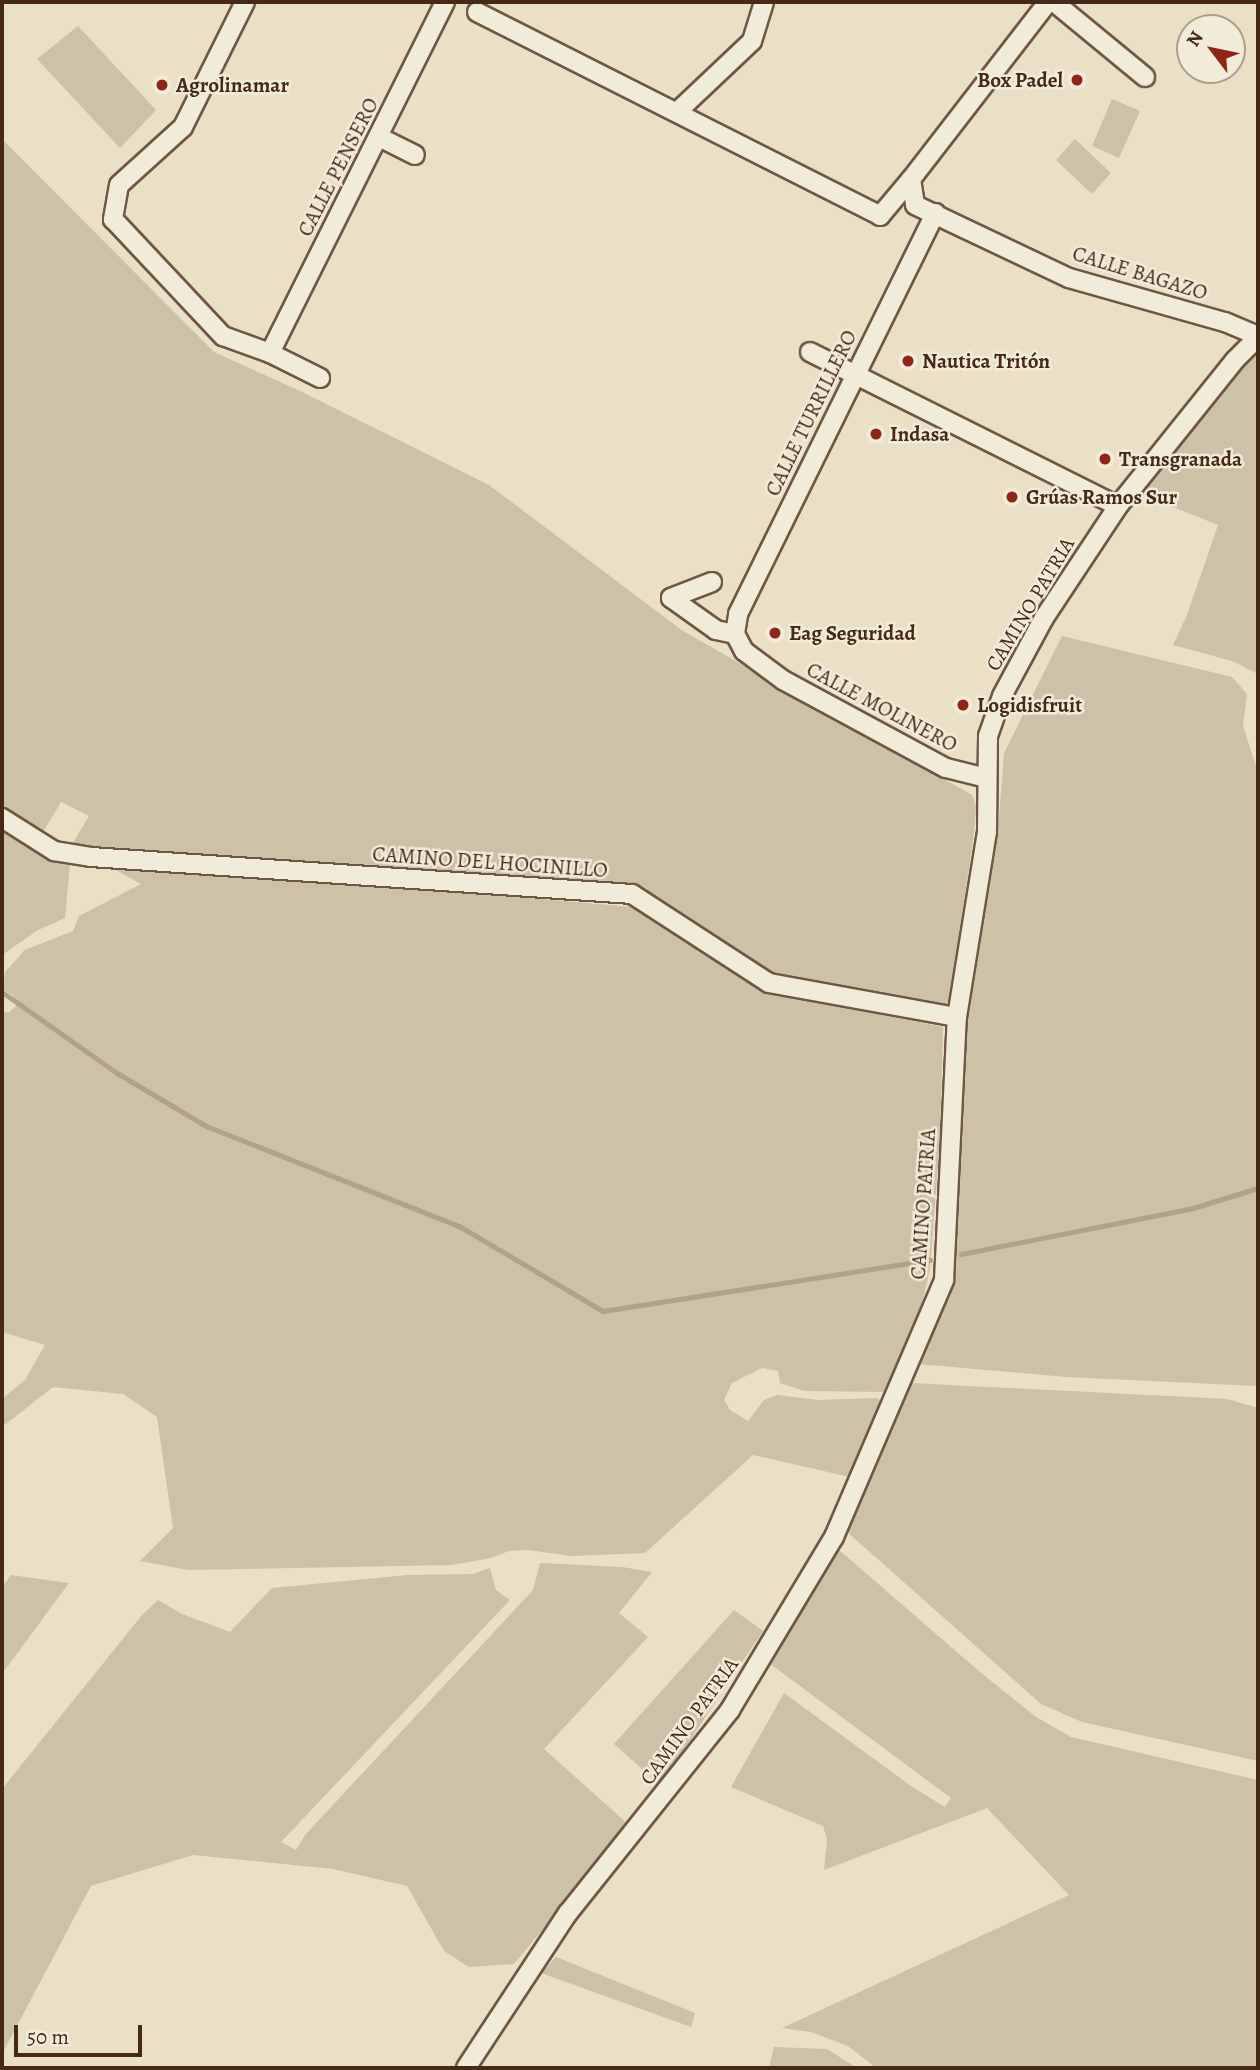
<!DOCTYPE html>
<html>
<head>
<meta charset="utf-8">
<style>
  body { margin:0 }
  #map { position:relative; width:1260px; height:2070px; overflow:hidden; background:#e9e0c5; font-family:Alegreya,serif }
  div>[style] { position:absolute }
  .green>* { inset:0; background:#cdc1a8 }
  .stream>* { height:5px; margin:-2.5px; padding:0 2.5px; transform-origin:2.5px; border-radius:2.5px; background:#b2a28a }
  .roads { filter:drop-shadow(2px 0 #705743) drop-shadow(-2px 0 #705743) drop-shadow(0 2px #705743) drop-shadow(0 -2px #705743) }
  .minor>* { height:18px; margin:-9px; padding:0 9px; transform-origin:9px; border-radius:9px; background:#f1ebd9 }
  .dots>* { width:19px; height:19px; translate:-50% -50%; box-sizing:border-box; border:4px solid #f1ebd9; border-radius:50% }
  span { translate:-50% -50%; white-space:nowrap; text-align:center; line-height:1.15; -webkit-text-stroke:5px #f1ebd9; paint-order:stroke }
  .poi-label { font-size:21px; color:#472918; font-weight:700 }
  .right { translate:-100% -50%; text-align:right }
  .left { translate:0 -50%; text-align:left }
  .street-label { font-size:21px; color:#472918 }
  .frame { position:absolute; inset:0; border:4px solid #472918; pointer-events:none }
  .north { position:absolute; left:1176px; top:14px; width:70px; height:70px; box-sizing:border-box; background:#f1ebd9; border:2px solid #ad9d8c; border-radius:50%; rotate:302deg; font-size:19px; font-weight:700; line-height:28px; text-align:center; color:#472918 }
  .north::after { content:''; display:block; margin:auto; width:24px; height:32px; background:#8f2418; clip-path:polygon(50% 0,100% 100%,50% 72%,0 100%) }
  .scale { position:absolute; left:14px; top:2025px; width:128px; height:32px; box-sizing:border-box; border:4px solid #472918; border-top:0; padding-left:9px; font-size:21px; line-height:24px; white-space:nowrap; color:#472918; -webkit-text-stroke:5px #f1ebd9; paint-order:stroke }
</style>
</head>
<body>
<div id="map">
  <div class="green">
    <div style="clip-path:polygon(78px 26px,156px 110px,120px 148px,37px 59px)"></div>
    <div style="clip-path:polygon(1112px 99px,1140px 111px,1119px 158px,1092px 146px)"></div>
    <div style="clip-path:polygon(2px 139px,214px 352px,300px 391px,489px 485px,683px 631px,972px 795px,976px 806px,974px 834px,948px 1008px,771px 977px,635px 887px,71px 846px,89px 816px,61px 802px,43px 832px,2px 808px)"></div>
    <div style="clip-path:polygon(1075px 139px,1111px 173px,1092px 194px,1056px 160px)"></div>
    <div style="clip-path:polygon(1258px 347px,1258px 678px,1256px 673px,1232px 661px,1173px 645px,1187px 615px,1218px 525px,1138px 493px)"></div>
    <div style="clip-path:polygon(1062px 636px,1232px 677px,1247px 694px,1243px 726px,1258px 772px,1258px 1386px,1066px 1377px,918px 1364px,951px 1282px,965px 1017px,999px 819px,1004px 753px)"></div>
    <div style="clip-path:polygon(2px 828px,70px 865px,65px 918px,38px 930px,2px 955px)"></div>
    <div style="clip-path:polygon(110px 867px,286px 877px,633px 907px,762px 991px,943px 1027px,940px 1137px,930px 1269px,923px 1300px,887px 1392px,804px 1391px,780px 1383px,778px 1371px,762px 1368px,732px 1383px,724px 1400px,730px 1410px,748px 1421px,764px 1400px,777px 1395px,818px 1400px,877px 1398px,883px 1402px,850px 1477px,753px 1455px,645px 1553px,572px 1556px,528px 1550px,509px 1551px,491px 1558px,452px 1565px,188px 1570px,140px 1561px,173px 1528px,157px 1417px,123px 1394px,53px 1387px,2px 1427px,2px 1399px,25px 1380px,45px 1345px,2px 1332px,2px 1011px,8px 1013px,16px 1006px,14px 996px,3px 990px,5px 972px,25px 950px,73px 931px,79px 916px,141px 884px)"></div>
    <div style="clip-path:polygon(911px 1383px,1227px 1399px,1258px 1408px,1258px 1761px,1082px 1722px,1041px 1704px,845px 1530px)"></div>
    <div style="clip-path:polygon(838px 1549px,980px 1672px,1036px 1717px,1071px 1737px,1258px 1780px,1258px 2068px,876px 2068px,848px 2046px,811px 2032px,782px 2028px,1069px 1895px,987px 1808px,824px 1870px,827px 1839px,823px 1826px,731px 1787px,784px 1693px,911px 1786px,945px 1807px,951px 1798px,769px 1663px)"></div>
    <div style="clip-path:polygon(540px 1563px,622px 1567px,652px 1572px,619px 1613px,648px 1637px,544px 1749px,629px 1825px,514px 1964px,469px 1967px,444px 1951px,407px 1886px,333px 1869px,193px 1855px,91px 1886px,2px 2054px,2px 1789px,142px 1615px,158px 1600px,182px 1614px,230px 1632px,272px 1588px,408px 1575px,473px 1574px,490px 1568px,496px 1590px,510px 1600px,281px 1842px,296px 1850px,305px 1835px,533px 1590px)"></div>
    <div style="clip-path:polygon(11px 1575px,69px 1583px,2px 1674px,2px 1587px)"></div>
    <div style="clip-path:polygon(734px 1610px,763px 1631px,660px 1785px,614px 1744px)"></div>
    <div style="clip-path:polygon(556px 1957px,695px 2013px,691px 2027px,541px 1973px)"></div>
    <div style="clip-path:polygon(774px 2047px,827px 2049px,857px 2068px,769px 2068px)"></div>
  </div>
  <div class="stream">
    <div style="left:2px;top:992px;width:141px;rotate:35.2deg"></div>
    <div style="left:117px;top:1073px;width:104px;rotate:30.8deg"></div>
    <div style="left:206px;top:1126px;width:272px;rotate:21.6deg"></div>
    <div style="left:459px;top:1226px;width:167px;rotate:30.6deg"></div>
    <div style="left:603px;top:1311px;width:331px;rotate:-8.9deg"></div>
    <div style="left:961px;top:1254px;width:237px;rotate:-11.2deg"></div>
    <div style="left:1193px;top:1208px;width:68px;rotate:-17.1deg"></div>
  </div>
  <div class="roads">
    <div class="minor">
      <div style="left:245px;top:2px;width:140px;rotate:116.4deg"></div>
      <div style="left:183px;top:127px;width:86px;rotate:137.8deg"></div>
      <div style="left:119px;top:185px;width:35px;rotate:100deg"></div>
      <div style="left:113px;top:219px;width:161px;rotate:46.8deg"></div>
      <div style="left:223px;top:336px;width:50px;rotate:19.9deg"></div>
      <div style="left:270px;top:353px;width:56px;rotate:26.6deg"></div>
      <div style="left:1048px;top:2px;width:224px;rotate:127.7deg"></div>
      <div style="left:911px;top:179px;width:26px;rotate:81deg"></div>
      <div style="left:915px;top:205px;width:170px;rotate:25.4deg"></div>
      <div style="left:1069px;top:278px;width:162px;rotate:15.8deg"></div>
      <div style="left:1225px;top:322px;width:36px;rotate:23deg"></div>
      <div style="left:1054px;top:2px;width:118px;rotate:39.5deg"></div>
      <div style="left:477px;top:12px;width:452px;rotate:26.8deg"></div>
      <div style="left:880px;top:216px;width:48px;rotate:-50deg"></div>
      <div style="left:677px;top:112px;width:103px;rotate:-43.4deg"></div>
      <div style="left:752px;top:41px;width:41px;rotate:-72.9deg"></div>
      <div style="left:379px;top:137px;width:40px;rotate:26.6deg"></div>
      <div style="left:810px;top:352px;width:344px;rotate:26.6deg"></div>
      <div style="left:270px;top:353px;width:392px;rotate:-63.5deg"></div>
      <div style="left:712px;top:582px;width:44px;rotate:158.7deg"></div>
      <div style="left:671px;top:598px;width:55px;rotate:35.4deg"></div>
      <div style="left:716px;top:630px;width:19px;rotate:12deg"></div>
      <div style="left:735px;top:634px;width:20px;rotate:-81deg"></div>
      <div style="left:738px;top:614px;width:447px;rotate:-63.8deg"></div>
      <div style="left:735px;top:634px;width:19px;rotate:62deg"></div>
      <div style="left:744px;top:651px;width:49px;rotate:36.6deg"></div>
      <div style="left:783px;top:680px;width:185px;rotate:28.4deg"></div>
      <div style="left:946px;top:768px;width:41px;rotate:14deg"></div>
      <div style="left:2px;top:818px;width:62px;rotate:32.4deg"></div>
      <div style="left:54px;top:851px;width:37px;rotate:9deg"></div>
      <div style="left:91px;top:857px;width:542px;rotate:3.91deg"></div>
      <div style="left:632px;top:894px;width:163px;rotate:33deg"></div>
      <div style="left:769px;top:983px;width:191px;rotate:10.3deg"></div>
      <div style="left:466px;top:2068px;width:186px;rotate:-56.7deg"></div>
      <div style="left:568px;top:1913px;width:260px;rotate:-51.4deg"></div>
      <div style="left:730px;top:1710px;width:202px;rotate:-59deg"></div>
      <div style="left:834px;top:1537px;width:280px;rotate:-66.8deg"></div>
      <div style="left:944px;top:1280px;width:263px;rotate:-87.2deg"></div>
      <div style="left:957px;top:1017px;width:187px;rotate:-80.8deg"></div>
      <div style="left:987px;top:832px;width:96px;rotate:-89.4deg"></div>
      <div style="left:988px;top:736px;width:42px;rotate:-70.7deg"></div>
      <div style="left:1002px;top:696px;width:89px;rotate:-61.7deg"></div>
      <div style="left:1044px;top:618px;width:134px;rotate:-56.5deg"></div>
      <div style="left:1118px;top:506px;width:187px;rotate:-51.3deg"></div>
      <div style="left:1235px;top:360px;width:33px;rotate:-45deg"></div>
    </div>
  </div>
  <div class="dots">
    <div style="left:1077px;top:80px;background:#8f2418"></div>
    <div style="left:162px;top:85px;background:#8f2418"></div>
    <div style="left:908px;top:361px;background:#8f2418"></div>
    <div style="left:876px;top:434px;background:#8f2418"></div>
    <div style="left:1105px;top:459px;background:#8f2418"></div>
    <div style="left:1012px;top:497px;background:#8f2418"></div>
    <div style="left:775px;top:633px;background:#8f2418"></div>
    <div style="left:963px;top:705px;background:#8f2418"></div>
  </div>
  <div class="poi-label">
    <span class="right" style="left:1063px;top:80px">Box Padel</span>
    <span class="left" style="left:176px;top:85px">Agrolinamar</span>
    <span class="left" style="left:922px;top:361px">Nautica Tritón</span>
    <span class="left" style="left:890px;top:434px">Indasa</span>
    <span class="left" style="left:1119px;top:459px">Transgranada</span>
    <span class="left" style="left:1026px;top:497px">Grúas Ramos Sur</span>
    <span class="left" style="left:789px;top:633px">Eag Seguridad</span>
    <span class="left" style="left:977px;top:705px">Logidisfruit</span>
  </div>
  <div class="street-label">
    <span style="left:338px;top:167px;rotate:-63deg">CALLE PENSERO</span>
    <span style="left:1140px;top:273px;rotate:17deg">CALLE BAGAZO</span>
    <span style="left:811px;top:413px;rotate:-64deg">CALLE TURRILLERO</span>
    <span style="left:1030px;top:604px;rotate:-59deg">CAMINO PATRIA</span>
    <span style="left:882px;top:707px;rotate:28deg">CALLE MOLINERO</span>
    <span style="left:490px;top:862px;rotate:4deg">CAMINO DEL HOCINILLO</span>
    <span style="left:923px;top:1204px;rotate:-86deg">CAMINO PATRIA</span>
    <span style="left:689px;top:1721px;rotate:-54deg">CAMINO PATRIA</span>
  </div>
  <div class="frame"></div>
  <div class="north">N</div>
  <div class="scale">50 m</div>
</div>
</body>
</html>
